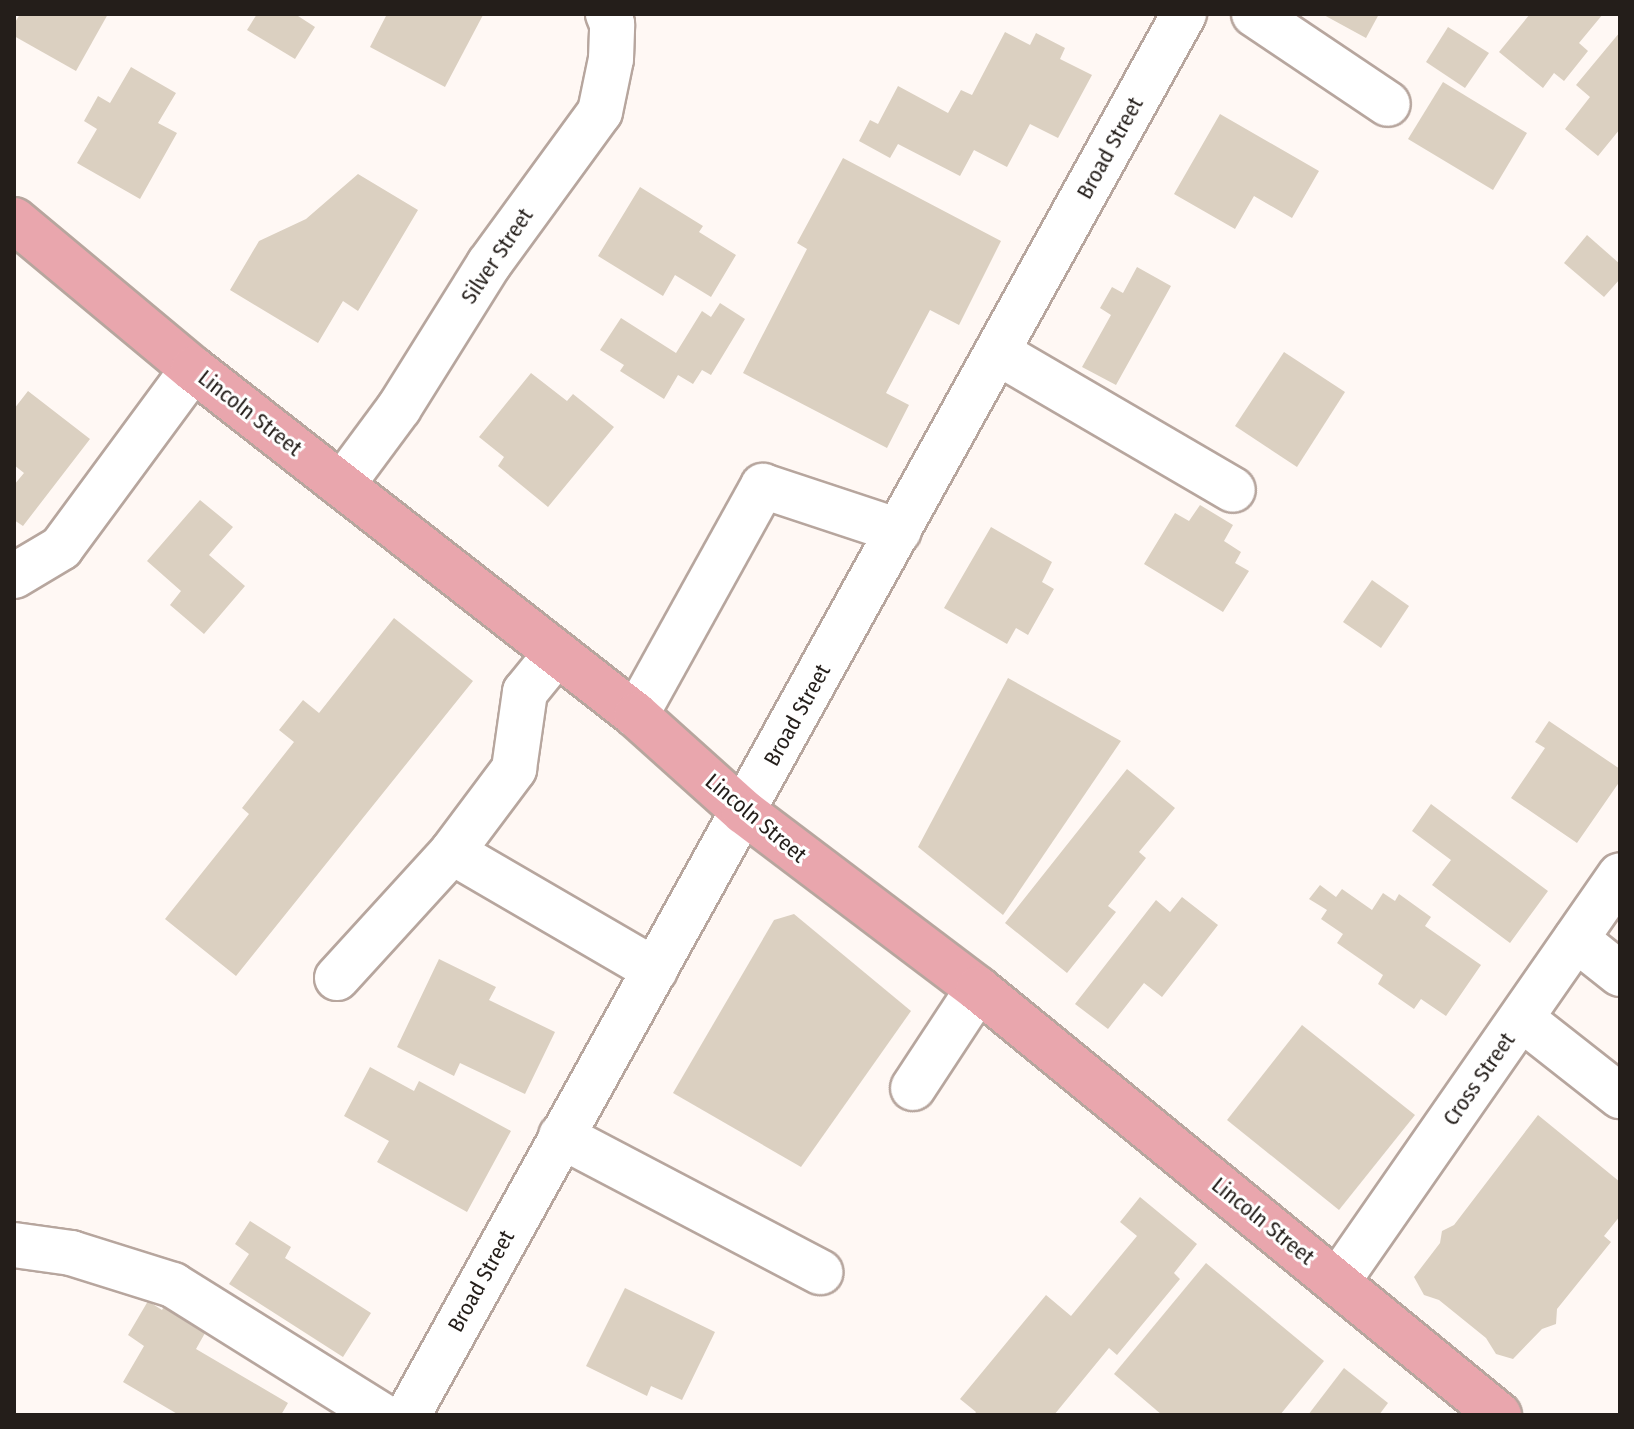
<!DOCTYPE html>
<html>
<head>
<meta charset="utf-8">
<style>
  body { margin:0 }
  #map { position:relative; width:1634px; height:1429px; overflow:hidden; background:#fff8f4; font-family:"Fira Sans Condensed",sans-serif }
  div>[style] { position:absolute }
  .building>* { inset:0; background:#dbd0c1 }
  .roads { filter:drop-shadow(2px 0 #b7a69e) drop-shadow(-2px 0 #b7a69e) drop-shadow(0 2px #b7a69e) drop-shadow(0 -2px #b7a69e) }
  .minor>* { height:44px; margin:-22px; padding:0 22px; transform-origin:22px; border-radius:22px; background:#fff }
  .major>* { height:44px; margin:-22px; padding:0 22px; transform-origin:22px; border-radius:22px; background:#e9a6ad }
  span { translate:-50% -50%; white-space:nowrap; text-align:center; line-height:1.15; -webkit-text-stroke:6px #fff; paint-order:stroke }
  .street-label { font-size:22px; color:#241e1a }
  .frame { position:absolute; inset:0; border:16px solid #241e1a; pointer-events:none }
</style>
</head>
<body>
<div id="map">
  <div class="building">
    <div style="clip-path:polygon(20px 14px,108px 14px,76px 71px,14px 36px,14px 24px)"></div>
    <div style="clip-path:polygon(257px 14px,295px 14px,315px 27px,295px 59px,247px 30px)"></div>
    <div style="clip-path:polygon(387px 14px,481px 14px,483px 15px,445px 87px,370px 47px)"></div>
    <div style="clip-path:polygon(1322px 14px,1379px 14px,1366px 38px)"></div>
    <div style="clip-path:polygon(1530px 14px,1603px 14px,1579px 43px,1588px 51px,1564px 81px,1554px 73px,1543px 88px,1499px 52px)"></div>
    <div style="clip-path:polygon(1448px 27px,1489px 53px,1465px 88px,1426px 62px)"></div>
    <div style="clip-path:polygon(1005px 32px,1030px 45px,1036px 33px,1065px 48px,1060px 59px,1092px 75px,1058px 138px,1030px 124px,1007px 167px,974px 150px,960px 176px,898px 144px,890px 158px,859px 141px,870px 120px,878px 124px,898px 86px,948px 113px,961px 90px,972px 95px)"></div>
    <div style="clip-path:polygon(1620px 32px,1620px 129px,1598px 156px,1565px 129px,1590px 97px,1576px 85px)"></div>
    <div style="clip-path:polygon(131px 67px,176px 93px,158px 123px,177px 133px,140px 199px,77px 163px,97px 129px,84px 121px,98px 96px,110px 103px)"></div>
    <div style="clip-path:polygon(1443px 82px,1527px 133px,1493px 190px,1408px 139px)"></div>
    <div style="clip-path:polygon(1220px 114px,1319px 171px,1292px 218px,1254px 196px,1235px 229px,1174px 194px)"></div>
    <div style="clip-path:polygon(843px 158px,1001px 241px,959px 325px,930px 310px,886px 393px,909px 405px,887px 448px,743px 373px,807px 249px,797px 243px)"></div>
    <div style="clip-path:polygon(358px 174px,418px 210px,358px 311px,343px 301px,318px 343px,230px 290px,259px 241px,306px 219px)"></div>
    <div style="clip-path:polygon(640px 187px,703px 226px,699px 232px,736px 255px,711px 297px,675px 275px,663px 296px,598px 256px)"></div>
    <div style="clip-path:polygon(1587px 235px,1620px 264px,1620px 279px,1604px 297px,1564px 263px)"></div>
    <div style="clip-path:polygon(1137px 267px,1171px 286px,1116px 385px,1082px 367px,1111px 315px,1100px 308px,1112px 287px,1123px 293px)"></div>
    <div style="clip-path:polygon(720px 303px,745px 319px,711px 375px,702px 370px,693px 384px,678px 375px,664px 399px,620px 371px,624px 365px,600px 350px,621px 318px,676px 353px,702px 311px,711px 317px)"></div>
    <div style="clip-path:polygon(1284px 352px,1345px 392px,1297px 467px,1235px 426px)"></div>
    <div style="clip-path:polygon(531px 373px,567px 401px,573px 394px,614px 427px,548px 507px,498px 466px,504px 457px,479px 437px)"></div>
    <div style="clip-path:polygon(28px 391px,90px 439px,23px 526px,14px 520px,14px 485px,24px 473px,14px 465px,14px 409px)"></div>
    <div style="clip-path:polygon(200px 500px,233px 527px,209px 555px,245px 586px,204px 634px,170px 605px,181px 591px,147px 561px)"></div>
    <div style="clip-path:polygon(1200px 505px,1233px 525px,1224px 541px,1241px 552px,1235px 563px,1249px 571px,1223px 612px,1144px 564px,1175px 513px,1189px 521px)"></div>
    <div style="clip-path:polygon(991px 527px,1052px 562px,1042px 582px,1054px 589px,1028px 635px,1016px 628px,1007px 644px,944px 608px)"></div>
    <div style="clip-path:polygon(1372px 580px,1409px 606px,1381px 648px,1343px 622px)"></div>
    <div style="clip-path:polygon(394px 618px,473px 681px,236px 976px,165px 919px,249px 814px,242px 808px,294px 742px,279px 730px,303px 700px,319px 713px)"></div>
    <div style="clip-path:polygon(1008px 678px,1121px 741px,1003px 915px,918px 847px)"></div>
    <div style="clip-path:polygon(1549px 721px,1620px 769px,1620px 781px,1577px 843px,1511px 798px,1545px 748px,1535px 742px)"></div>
    <div style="clip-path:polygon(1127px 769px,1175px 808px,1139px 852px,1146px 858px,1108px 906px,1116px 912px,1067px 973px,1005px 923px)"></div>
    <div style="clip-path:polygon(1431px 804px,1548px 891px,1510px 943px,1432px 885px,1451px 860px,1412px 831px)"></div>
    <div style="clip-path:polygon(1320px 885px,1336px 897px,1342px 889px,1372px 910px,1383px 893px,1395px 901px,1399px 894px,1431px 917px,1425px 926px,1481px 965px,1446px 1016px,1421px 999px,1414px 1009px,1378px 984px,1383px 975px,1337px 943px,1343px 934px,1321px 919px,1327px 910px,1309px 899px)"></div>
    <div style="clip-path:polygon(1182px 897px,1218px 925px,1162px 997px,1144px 983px,1108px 1029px,1075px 1004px,1156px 900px,1170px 912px)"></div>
    <div style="clip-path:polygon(794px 914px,911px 1011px,801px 1167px,673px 1093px,774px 920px)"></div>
    <div style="clip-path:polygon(439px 959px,496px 987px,489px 1000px,555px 1032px,525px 1094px,460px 1063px,454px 1076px,397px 1047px)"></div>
    <div style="clip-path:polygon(1302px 1025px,1415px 1115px,1339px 1210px,1227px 1120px)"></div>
    <div style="clip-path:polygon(370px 1067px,414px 1091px,419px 1081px,511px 1131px,467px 1212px,377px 1162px,389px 1141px,344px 1116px)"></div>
    <div style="clip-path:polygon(1538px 1115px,1620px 1182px,1620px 1216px,1604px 1236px,1611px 1242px,1557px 1309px,1556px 1324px,1542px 1329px,1513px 1359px,1496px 1354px,1486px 1338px,1439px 1300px,1424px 1295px,1414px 1277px,1440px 1243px,1442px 1231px,1454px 1225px)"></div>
    <div style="clip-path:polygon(1140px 1197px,1197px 1244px,1174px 1273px,1180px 1279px,1117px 1355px,1109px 1348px,1054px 1415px,974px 1415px,976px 1412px,960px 1399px,1046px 1295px,1071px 1316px,1137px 1236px,1120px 1222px)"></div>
    <div style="clip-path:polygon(250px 1221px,291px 1247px,285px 1258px,371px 1313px,343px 1357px,229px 1284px,249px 1254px,235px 1244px)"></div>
    <div style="clip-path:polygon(1206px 1263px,1324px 1361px,1280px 1415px,1162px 1415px,1114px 1374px)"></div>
    <div style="clip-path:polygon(625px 1288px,715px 1332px,682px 1400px,651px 1386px,647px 1396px,586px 1366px)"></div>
    <div style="clip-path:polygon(148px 1301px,162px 1310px,167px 1301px,209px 1326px,196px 1349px,288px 1403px,281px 1415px,179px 1415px,123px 1382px,144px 1346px,128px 1335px)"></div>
    <div style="clip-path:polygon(1344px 1368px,1388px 1403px,1379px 1415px,1308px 1415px)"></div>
  </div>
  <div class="roads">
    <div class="minor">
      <div style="left:1254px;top:14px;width:161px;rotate:33.9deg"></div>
      <div style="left:997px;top:352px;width:273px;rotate:30.3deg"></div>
      <div style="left:342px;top:485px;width:96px;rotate:-53.5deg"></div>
      <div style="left:399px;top:408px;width:170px;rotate:-58deg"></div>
      <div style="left:489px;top:264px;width:188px;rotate:-53.9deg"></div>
      <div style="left:600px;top:112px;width:54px;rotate:-78.3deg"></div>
      <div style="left:611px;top:59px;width:35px;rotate:-88deg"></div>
      <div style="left:612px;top:24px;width:11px;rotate:-112deg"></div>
      <div style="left:14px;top:576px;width:55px;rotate:-30.8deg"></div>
      <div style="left:61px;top:548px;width:222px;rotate:-53.6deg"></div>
      <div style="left:636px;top:715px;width:262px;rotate:-61deg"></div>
      <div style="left:763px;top:486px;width:143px;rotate:18.3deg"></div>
      <div style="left:452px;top:852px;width:235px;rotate:30.2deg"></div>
      <div style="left:1576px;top:939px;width:56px;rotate:38.5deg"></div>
      <div style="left:337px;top:978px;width:171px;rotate:-47.6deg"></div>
      <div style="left:452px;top:852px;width:104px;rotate:-53.2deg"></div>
      <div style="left:514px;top:769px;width:78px;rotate:-81.9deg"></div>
      <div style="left:525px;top:692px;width:49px;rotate:-50.8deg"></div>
      <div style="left:1522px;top:1019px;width:125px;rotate:38.2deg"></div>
      <div style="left:913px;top:1088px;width:118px;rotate:-56.7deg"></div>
      <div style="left:561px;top:1136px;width:293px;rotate:27.7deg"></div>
      <div style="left:14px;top:1245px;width:58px;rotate:8deg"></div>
      <div style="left:71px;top:1253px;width:107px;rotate:17.4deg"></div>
      <div style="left:173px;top:1285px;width:245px;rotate:32deg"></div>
      <div style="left:1338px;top:1281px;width:494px;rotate:-55.2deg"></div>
      <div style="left:408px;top:1415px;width:1602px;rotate:-61.02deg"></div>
    </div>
    <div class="major">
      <div style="left:14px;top:220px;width:233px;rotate:39.8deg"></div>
      <div style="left:193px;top:369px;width:562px;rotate:37.99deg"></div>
      <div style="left:636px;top:715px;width:145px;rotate:41.9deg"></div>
      <div style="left:744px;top:812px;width:293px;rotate:37.1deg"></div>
      <div style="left:978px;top:989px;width:673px;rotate:39.27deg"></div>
    </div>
  </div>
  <div class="street-label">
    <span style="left:1110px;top:148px;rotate:-61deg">Broad Street</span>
    <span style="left:497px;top:256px;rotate:-56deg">Silver Street</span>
    <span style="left:250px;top:413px;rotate:38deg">Lincoln Street</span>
    <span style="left:797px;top:715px;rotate:-61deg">Broad Street</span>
    <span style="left:756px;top:818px;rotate:40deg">Lincoln Street</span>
    <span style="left:1479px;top:1079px;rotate:-55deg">Cross Street</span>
    <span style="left:1263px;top:1221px;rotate:39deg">Lincoln Street</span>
    <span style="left:481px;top:1281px;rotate:-61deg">Broad Street</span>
  </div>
  <div class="frame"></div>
</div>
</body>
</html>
